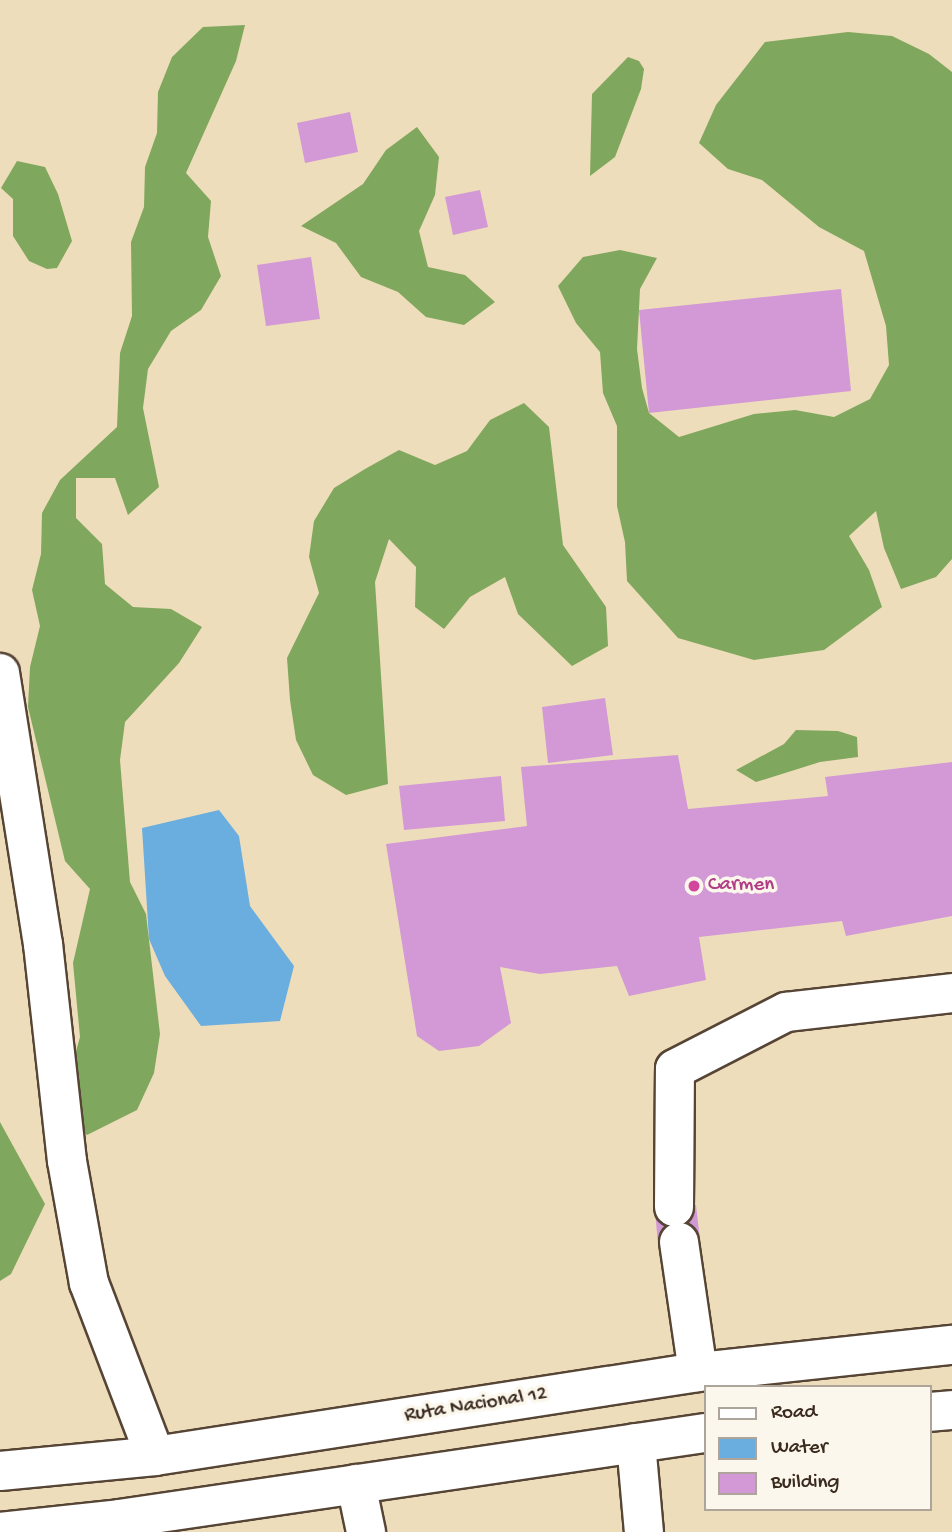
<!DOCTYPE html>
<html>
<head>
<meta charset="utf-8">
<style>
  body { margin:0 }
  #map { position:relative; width:952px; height:1532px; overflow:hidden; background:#eeddba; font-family:"Gochi Hand",sans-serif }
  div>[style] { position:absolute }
  .forest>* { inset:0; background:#80a75e }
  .water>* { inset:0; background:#69aedf }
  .building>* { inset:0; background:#d299d6 }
  .roads { filter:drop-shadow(2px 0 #564535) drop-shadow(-2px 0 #564535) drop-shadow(0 2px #564535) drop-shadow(0 -2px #564535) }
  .minor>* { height:38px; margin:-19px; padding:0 19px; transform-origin:19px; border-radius:19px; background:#fff }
  .highway>* { height:38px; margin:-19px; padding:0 19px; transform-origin:19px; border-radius:19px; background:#fff }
  .dots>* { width:19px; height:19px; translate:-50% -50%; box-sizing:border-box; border:4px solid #fbf7ec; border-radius:50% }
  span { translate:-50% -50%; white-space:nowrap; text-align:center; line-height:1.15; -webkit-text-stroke:7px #fbf7ec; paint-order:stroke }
  .hotel-label { font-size:21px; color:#b23c85 }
  .left { translate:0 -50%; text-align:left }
  .street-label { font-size:21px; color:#3b2a1e }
  .legend { position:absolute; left:704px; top:1385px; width:228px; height:126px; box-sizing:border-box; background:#fbf7ec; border:2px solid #aea59a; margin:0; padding:9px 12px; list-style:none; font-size:21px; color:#3b2a1e }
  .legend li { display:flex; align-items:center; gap:14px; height:35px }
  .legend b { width:35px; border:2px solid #aea59a }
</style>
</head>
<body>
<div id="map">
  <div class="forest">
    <div style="clip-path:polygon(245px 25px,236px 61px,186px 173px,211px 201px,208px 237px,221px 276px,201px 310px,171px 331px,148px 369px,143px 408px,159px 487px,128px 515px,115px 478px,76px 478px,76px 518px,102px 544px,105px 584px,133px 607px,171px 609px,202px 627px,179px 663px,125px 722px,120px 760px,130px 882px,146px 914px,160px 1034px,154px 1073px,137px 1110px,87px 1135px,59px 1112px,80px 1037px,73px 963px,90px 889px,65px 861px,28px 707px,30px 667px,40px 626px,32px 590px,41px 554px,42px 513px,60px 480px,117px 427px,120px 353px,132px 316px,131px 242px,144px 207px,145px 167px,157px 133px,158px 92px,172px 57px,203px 27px)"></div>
    <div style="clip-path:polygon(848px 32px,892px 36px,929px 54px,952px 72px,952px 559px,936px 577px,901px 589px,884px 548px,876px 511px,849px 536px,869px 570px,882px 607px,824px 650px,754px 660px,678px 638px,627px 581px,625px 542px,617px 506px,617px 426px,603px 393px,600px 352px,576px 323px,558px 286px,583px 257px,620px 250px,657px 258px,640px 289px,637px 349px,642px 388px,649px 413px,679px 437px,754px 414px,795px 410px,834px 417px,870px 399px,889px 365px,886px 326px,864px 251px,819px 227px,762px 180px,728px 169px,699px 143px,716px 105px,765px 42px)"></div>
    <div style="clip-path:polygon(628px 57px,639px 61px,644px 69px,641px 89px,615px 157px,590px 176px,592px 94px)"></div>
    <div style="clip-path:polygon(417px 127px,439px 157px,435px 195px,419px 231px,428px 267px,465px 275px,495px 302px,464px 325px,426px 317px,398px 292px,361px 277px,336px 243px,301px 226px,363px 184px,386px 150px)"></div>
    <div style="clip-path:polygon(17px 161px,45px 167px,58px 194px,72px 241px,57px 268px,47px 269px,29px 261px,13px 236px,13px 199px,1px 188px)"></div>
    <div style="clip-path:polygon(524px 403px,549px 427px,563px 545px,606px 607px,608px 646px,572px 666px,518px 614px,505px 577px,470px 597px,444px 629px,415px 607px,416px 567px,389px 539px,375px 582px,388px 784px,346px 795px,313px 775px,296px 740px,290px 700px,287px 658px,319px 593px,309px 557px,314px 521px,334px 488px,365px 469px,399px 450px,435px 465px,467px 451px,490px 420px)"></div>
    <div style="clip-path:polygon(796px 730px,838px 731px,857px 737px,858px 757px,820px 762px,756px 782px,736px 770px,784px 744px)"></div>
    <div style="clip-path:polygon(0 1122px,45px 1204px,11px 1274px,0 1281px)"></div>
  </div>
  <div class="water">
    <div style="clip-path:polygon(219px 810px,239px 836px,250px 906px,294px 966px,280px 1021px,201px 1026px,165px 976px,149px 939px,142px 828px)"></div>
  </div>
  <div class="building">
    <div style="clip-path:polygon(350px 112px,358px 152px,305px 163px,297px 123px)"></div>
    <div style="clip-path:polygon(480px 190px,488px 227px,453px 235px,445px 197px)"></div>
    <div style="clip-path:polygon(311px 257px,320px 319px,266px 326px,257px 265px)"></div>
    <div style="clip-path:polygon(841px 289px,851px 391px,649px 413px,639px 310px)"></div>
    <div style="clip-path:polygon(605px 698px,613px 755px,548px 763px,542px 707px)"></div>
    <div style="clip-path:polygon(678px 755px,688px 809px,828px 796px,825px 777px,952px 762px,952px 916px,846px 936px,842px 921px,699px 937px,706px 980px,629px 996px,617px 966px,540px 974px,500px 967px,511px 1023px,479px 1046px,439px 1051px,417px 1036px,386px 844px,527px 826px,521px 767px)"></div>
    <div style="clip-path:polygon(501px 776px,505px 821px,404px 830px,399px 786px)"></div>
    <div style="clip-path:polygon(696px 1205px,700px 1240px,658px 1245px,655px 1210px)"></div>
  </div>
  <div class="roads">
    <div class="minor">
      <div style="left:0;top:673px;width:274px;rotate:81deg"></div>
      <div style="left:43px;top:944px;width:218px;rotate:83.7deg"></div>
      <div style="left:67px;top:1161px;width:124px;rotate:79.8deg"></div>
      <div style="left:89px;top:1283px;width:185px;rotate:69.1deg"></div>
      <div style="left:674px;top:1207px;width:138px;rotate:-89.6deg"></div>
      <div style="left:675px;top:1069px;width:125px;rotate:-27.2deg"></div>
      <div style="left:786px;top:1012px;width:167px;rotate:-6.5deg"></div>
      <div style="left:679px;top:1242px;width:131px;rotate:81.7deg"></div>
      <div style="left:636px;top:1443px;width:89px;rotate:84.9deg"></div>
      <div style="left:356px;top:1484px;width:49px;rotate:78.2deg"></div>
    </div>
    <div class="highway">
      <div style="left:929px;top:1412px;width:23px;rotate:-5deg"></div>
      <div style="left:0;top:1471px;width:156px;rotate:-5.5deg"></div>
      <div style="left:155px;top:1456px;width:549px;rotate:-8.79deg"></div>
      <div style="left:698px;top:1372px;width:255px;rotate:-6.1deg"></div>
      <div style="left:0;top:1532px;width:120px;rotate:-6.2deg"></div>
      <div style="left:119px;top:1519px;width:592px;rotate:-8.35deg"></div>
    </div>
  </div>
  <div class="dots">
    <div style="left:694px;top:886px;background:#d1479c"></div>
  </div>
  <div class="hotel-label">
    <span class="left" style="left:708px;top:886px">Carmen</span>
  </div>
  <div class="street-label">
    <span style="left:476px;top:1406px;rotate:-9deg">Ruta Nacional 12</span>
  </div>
  <ul class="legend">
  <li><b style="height:9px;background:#fff"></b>Road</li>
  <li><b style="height:19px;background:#69aedf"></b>Water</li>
  <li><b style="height:19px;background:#d299d6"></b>Building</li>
  </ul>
</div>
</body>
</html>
